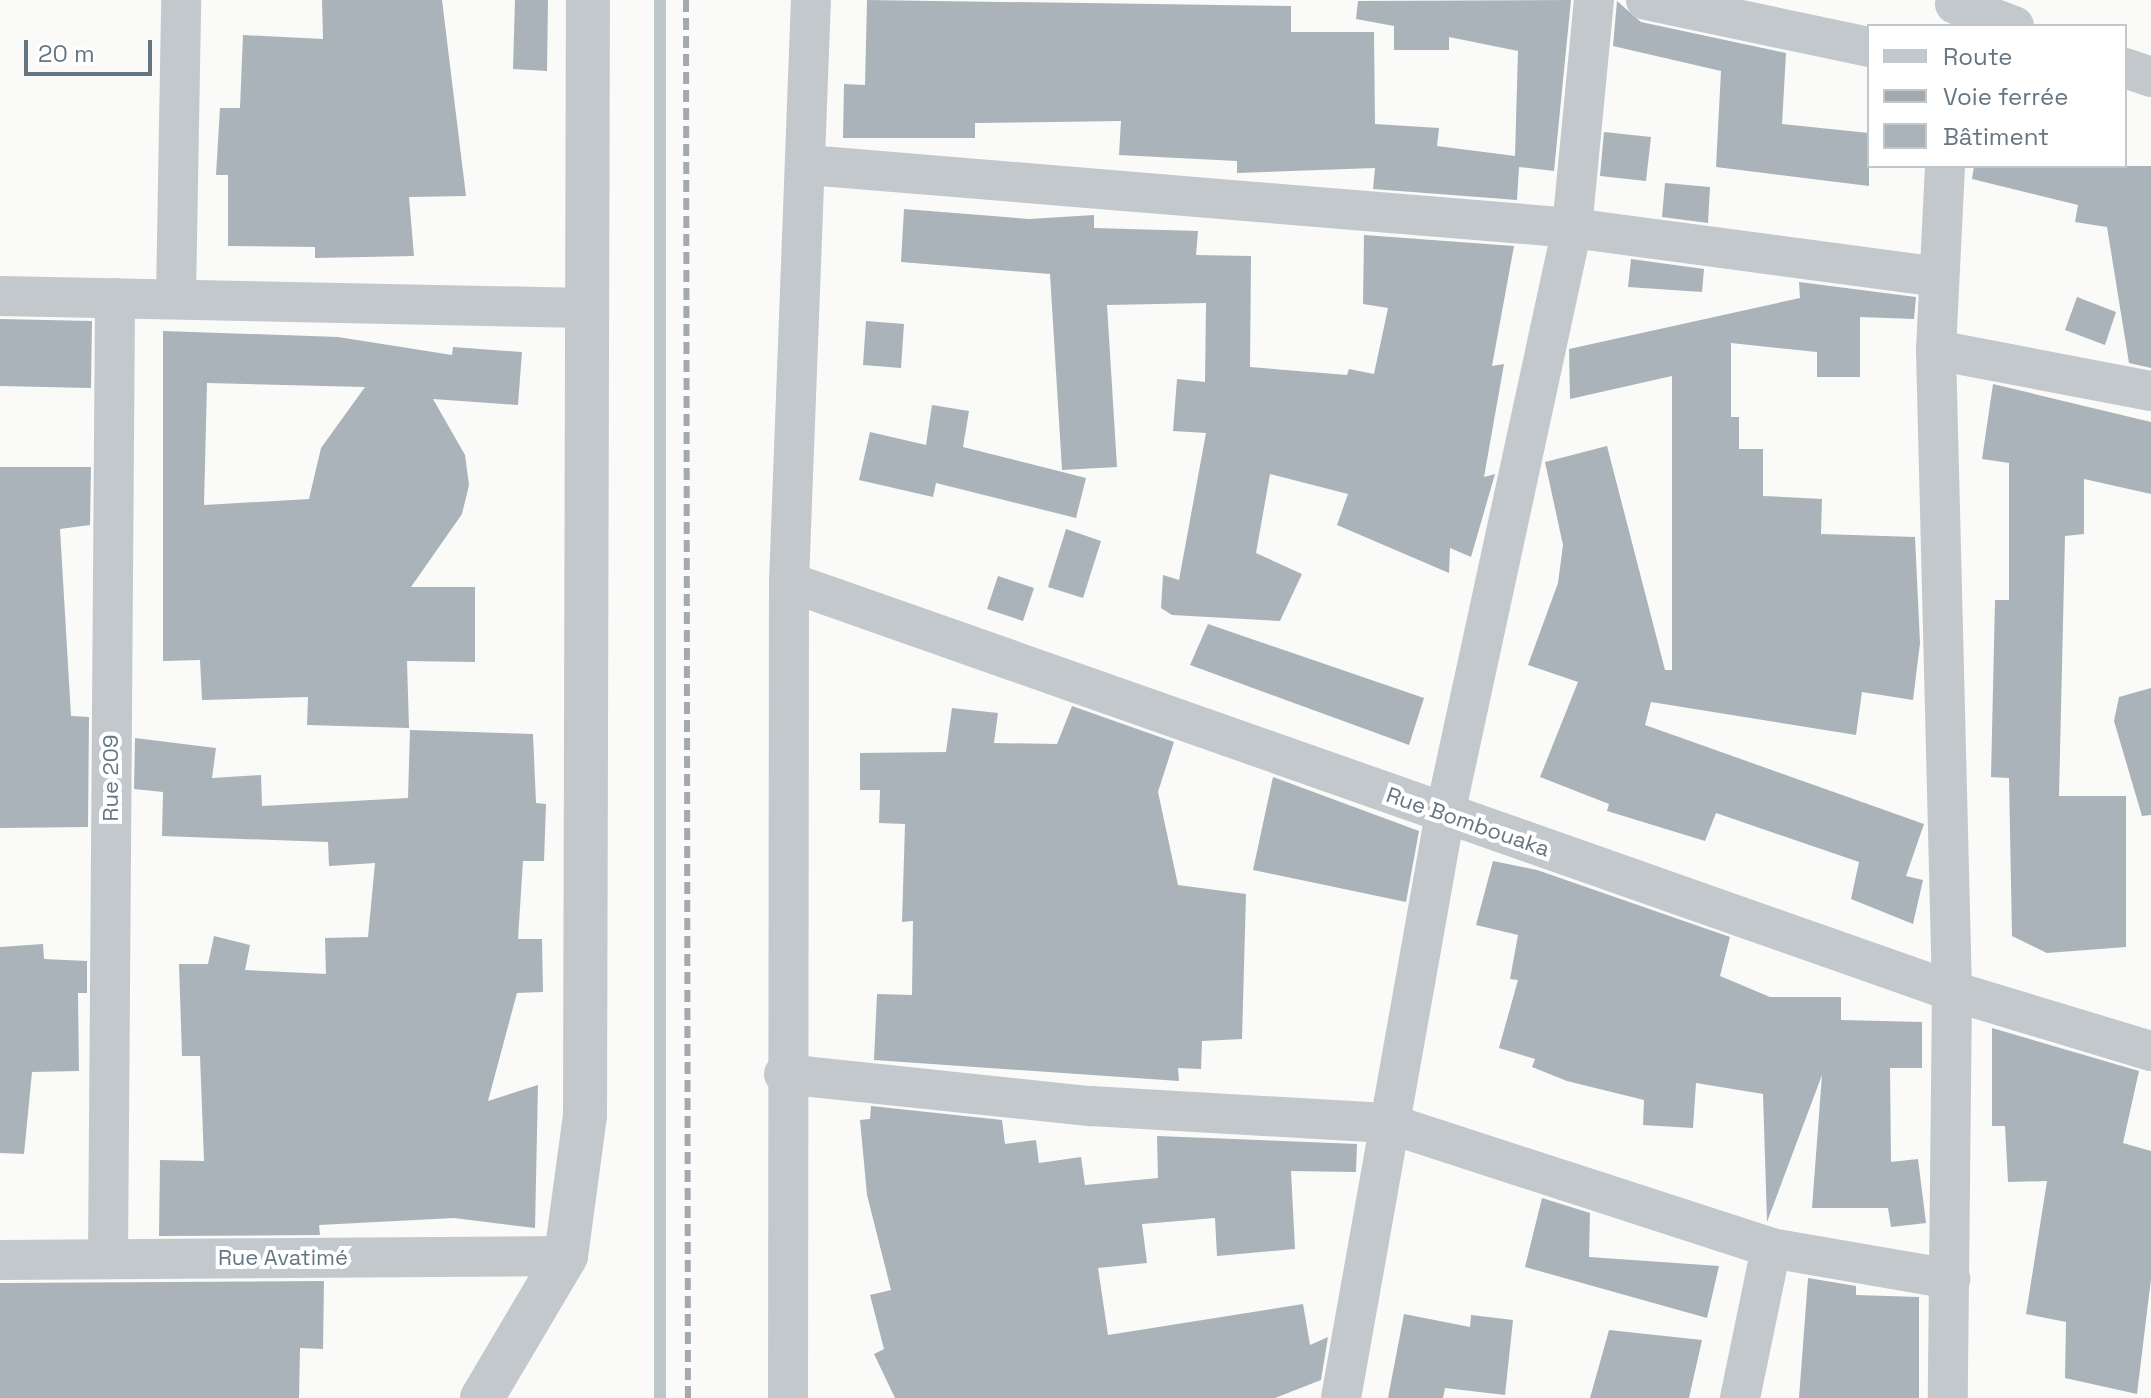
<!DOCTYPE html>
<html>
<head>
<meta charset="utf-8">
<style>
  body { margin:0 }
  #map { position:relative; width:2151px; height:1398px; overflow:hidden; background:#fafaf8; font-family:"Space Grotesk",sans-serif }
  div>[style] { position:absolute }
  .stream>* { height:12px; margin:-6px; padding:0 6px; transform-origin:6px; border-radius:6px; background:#bbc7cb }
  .building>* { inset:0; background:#aab3b9 }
  .minor>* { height:40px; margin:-20px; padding:0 20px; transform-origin:20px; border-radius:20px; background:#c3c8cc }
  .tertiary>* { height:44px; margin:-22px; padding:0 22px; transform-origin:22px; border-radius:22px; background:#c3c8cc }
  .rail>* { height:6px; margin-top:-3px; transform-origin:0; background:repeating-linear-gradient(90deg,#a2aab0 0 12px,transparent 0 18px) }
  span { translate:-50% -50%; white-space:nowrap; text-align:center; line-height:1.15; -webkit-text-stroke:8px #fff; paint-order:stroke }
  .street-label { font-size:22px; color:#657683 }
  .legend { position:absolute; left:1867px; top:24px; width:260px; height:144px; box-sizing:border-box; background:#fff; border:2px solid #c1c8cd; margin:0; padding:10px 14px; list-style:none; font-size:24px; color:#657683 }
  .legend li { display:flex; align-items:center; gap:16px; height:40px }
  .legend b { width:40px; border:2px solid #c1c8cd }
  .scale { position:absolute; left:24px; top:40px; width:128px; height:36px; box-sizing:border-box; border:4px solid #657683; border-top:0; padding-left:10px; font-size:24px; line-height:28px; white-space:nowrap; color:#657683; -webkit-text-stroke:6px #fff; paint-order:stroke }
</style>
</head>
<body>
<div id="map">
  <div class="stream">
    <div style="left:660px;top:0;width:1398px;rotate:90deg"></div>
  </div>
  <div class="building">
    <div style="clip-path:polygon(322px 0,442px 0,466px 196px,409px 197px,414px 256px,315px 258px,315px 247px,228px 246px,228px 175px,216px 175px,220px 108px,240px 108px,243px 35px,323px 39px)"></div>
    <div style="clip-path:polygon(515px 0,548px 0,547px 71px,513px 69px)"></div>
    <div style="clip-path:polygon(867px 0,1291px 6px,1291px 32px,1374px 32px,1375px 124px,1439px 128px,1437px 146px,1515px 156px,1518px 51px,1449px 37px,1449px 50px,1394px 50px,1394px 26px,1356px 19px,1358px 1px,1571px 0,1554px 171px,1519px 167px,1517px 200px,1373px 189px,1375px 168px,1237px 173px,1237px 161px,1119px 155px,1121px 121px,975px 123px,975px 138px,843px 138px,844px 84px,865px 85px)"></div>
    <div style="clip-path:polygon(1617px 1px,1641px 22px,1786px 53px,1782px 124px,1869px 133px,1869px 186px,1716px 167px,1721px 71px,1613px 46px)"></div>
    <div style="clip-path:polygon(1604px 132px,1651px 137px,1646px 181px,1600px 176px)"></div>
    <div style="clip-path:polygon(1974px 166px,2151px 166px,2151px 368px,2129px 363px,2107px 227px,2075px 222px,2078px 205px,1972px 179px)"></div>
    <div style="clip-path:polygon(1665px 183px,1710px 187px,1708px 223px,1662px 217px)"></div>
    <div style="clip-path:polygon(904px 209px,1029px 219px,1094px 215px,1094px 228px,1198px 231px,1196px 255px,1251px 256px,1250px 367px,1347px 375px,1349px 369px,1374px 374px,1388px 308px,1363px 304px,1364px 235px,1514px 246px,1492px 366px,1504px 364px,1484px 477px,1495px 474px,1471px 557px,1450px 548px,1449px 573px,1337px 525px,1348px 494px,1270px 474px,1256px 553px,1302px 574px,1280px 621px,1172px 615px,1161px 608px,1163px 575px,1179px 580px,1206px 433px,1173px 431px,1177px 379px,1205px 382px,1206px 303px,1107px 305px,1117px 467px,1062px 470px,1050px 274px,901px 262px)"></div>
    <div style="clip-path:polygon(1631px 259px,1704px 269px,1702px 292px,1628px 287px)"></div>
    <div style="clip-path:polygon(1799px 282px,1916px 297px,1914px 319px,1860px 317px,1860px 377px,1817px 377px,1817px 352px,1731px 343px,1731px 417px,1739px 417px,1739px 449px,1763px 449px,1763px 496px,1822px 499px,1821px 534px,1915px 537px,1920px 643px,1913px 700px,1862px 692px,1856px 735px,1651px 702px,1645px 725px,1924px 824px,1906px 876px,1923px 880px,1913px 924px,1851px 899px,1859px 862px,1716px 813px,1705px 841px,1607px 811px,1609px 804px,1540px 777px,1578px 682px,1528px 665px,1558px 583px,1563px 545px,1545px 462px,1607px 446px,1665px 670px,1672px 670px,1672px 376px,1570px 399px,1569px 349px,1800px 298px)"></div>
    <div style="clip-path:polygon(2077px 297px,2116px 312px,2105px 345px,2065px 330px)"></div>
    <div style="clip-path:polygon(0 319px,92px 321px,91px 388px,0 386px)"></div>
    <div style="clip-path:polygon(866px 321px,904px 324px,901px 368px,863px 365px)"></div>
    <div style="clip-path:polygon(evenodd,163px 331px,338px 337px,452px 355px,453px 347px,522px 352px,518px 405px,433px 399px,465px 455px,469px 485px,462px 514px,411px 587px,475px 587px,475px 662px,407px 661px,409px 728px,307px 725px,308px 697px,202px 700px,200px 660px,163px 661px,163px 331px,207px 383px,365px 387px,321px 448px,309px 499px,204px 505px,207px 383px)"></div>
    <div style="clip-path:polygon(1993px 384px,2151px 422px,2151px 494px,2084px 479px,2084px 534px,2065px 536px,2059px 796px,2126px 796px,2126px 947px,2047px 953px,2012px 936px,2009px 778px,1991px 777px,1995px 600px,2009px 600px,2009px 463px,1982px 459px)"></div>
    <div style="clip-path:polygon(932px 405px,969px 411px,963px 447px,1086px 478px,1076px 518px,936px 483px,933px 497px,859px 480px,870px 432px,926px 445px)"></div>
    <div style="clip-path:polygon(0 467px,91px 467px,90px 525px,60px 529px,71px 716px,89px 717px,88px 827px,0 828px)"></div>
    <div style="clip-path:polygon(1066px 529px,1101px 541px,1083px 598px,1048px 587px)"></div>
    <div style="clip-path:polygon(998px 576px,1034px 588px,1023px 621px,987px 609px)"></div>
    <div style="clip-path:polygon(1208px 624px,1424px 698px,1409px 745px,1190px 665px)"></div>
    <div style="clip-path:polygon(2151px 688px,2151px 815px,2142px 816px,2114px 721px,2119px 697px)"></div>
    <div style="clip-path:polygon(1072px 706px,1174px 742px,1158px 792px,1178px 885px,1246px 894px,1242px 1039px,1202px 1041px,1201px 1069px,1178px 1068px,1179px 1081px,874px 1060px,877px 994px,912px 995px,913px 921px,902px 922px,905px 824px,879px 823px,880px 790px,860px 790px,860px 753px,946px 752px,952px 708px,998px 713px,994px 743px,1057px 744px)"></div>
    <div style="clip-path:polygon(410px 730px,533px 734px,536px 803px,546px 804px,544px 861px,523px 861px,518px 939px,542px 939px,543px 992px,517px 993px,488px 1101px,538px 1085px,535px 1228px,454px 1218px,319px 1225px,320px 1235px,159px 1236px,160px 1160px,204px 1161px,200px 1056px,182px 1056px,179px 964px,208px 964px,214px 936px,250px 945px,245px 970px,326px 974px,325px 938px,368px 937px,375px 863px,329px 866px,328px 842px,162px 836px,163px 792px,134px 789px,135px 738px,216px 748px,212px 778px,261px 775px,262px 806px,408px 798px)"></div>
    <div style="clip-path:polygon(1273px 777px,1419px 831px,1406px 902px,1253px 870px)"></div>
    <div style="clip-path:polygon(1493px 861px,1537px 870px,1730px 937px,1720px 976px,1770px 997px,1841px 997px,1841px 1020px,1922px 1022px,1922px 1068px,1890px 1068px,1891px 1162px,1918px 1159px,1926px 1223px,1891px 1227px,1888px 1208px,1812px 1208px,1822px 1075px,1767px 1222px,1763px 1094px,1696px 1083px,1693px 1128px,1643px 1125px,1644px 1100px,1567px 1081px,1532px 1067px,1535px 1059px,1499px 1048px,1518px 980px,1510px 979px,1518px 935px,1476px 925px)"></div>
    <div style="clip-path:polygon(43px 944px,44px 959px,87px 961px,87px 993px,78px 993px,79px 1071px,32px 1072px,24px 1154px,0 1153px,0 947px)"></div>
    <div style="clip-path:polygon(1992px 1028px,2139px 1071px,2123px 1143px,2151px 1151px,2151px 1279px,2137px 1394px,2065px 1378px,2066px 1322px,2026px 1314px,2047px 1181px,2008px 1182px,2005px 1126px,1992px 1126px)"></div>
    <div style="clip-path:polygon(871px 1106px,1002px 1120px,1005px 1144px,1036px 1140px,1039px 1163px,1081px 1157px,1085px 1185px,1158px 1178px,1157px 1136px,1357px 1144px,1356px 1172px,1291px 1171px,1295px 1249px,1217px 1256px,1215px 1218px,1142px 1224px,1147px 1263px,1098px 1268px,1108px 1335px,1303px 1304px,1310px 1345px,1328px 1337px,1321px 1380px,1275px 1398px,895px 1398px,874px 1354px,884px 1349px,870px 1295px,891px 1290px,867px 1195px,860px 1120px,870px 1119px)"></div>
    <div style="clip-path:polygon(1542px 1198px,1590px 1213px,1589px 1257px,1719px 1266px,1707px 1318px,1525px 1267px)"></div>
    <div style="clip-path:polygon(1808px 1278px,1856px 1286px,1856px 1295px,1919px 1297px,1919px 1398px,1799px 1398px)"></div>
    <div style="clip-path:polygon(324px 1281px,323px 1349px,300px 1348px,299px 1398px,0 1398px,0 1283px)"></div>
    <div style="clip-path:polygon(1404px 1314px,1470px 1327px,1471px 1315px,1513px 1320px,1505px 1395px,1445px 1388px,1443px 1398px,1388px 1398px)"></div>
    <div style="clip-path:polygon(1609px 1330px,1702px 1340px,1689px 1398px,1590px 1398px)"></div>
  </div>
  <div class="minor">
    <div style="left:1646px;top:0;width:228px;rotate:11.9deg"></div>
    <div style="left:1955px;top:4px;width:63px;rotate:20.4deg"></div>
    <div style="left:2125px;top:68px;width:28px;rotate:19deg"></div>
    <div style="left:808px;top:165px;width:767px;rotate:4.71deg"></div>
    <div style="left:1572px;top:228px;width:369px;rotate:7.6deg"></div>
    <div style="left:1945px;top:166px;width:184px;rotate:92.8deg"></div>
    <div style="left:1936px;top:350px;width:641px;rotate:88.57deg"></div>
    <div style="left:1952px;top:991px;width:407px;rotate:90.6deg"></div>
    <div style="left:0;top:296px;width:587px;rotate:1.17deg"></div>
    <div style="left:176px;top:298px;width:298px;rotate:-89deg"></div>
    <div style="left:1936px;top:350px;width:219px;rotate:10.8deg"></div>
    <div style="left:789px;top:582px;width:1233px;rotate:19.38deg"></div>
    <div style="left:1952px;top:991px;width:208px;rotate:16.8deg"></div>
    <div style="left:784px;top:1074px;width:309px;rotate:6deg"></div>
    <div style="left:1091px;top:1106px;width:296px;rotate:3.3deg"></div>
    <div style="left:1387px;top:1123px;width:404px;rotate:18deg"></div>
    <div style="left:1771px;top:1248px;width:182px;rotate:9.8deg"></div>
    <div style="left:108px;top:1259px;width:961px;rotate:-89.58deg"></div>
    <div style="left:0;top:1260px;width:566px;rotate:-0.4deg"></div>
    <div style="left:788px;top:1398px;width:816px;rotate:-89.93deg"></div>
    <div style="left:789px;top:582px;width:582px;rotate:-87.84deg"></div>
    <div style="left:1341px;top:1398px;width:593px;rotate:-79.9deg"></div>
    <div style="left:1445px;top:814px;width:600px;rotate:-77.77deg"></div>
    <div style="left:1572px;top:228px;width:229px;rotate:-84.5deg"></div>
    <div style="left:1740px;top:1398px;width:153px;rotate:-78.3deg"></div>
  </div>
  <div class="tertiary">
    <div style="left:482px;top:1398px;width:165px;rotate:-59.4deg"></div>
    <div style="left:566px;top:1256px;width:141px;rotate:-82.3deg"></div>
    <div style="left:585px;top:1116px;width:1116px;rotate:-89.85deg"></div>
  </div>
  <div class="rail">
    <div style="left:686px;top:0;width:1398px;rotate:89.92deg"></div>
  </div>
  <div class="street-label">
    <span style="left:111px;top:778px;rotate:-90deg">Rue 209</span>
    <span style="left:1468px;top:822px;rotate:19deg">Rue Bombouaka</span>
    <span style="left:283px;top:1258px">Rue Avatimé</span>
  </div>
  <ul class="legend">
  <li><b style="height:10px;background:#c3c8cc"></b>Route</li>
  <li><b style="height:10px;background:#a2aab0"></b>Voie ferrée</li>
  <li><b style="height:22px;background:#aab3b9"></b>Bâtiment</li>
  </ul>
  <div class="scale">20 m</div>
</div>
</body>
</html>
